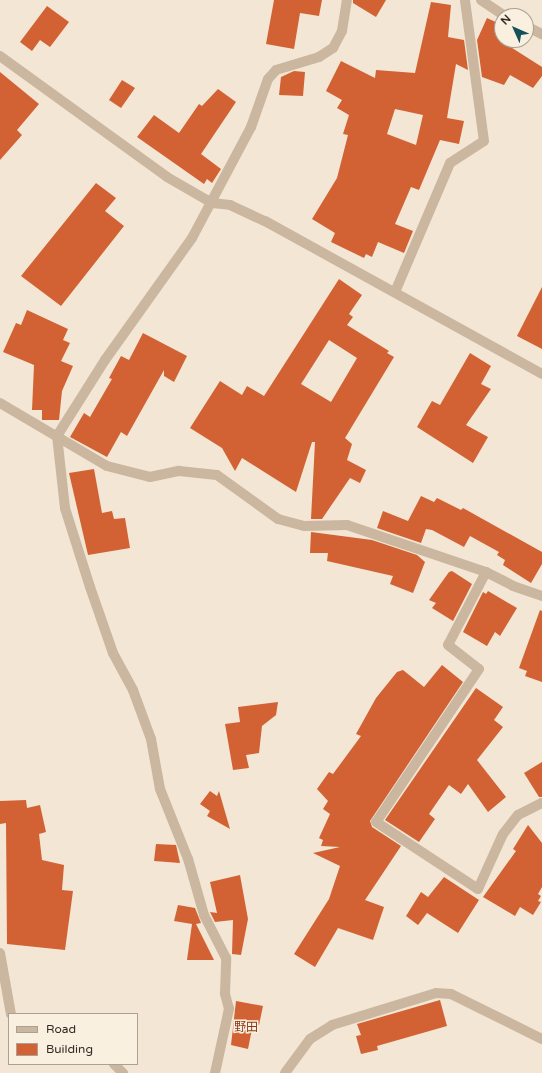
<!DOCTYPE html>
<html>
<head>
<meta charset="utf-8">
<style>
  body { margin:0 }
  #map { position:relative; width:542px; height:1073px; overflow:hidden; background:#f3e6d4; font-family:"Varela Round","Noto Sans JP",sans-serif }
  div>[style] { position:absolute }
  .building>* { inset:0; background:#d26233 }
  .street>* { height:10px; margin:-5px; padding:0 5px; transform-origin:5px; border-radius:5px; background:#cbb69f }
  span { translate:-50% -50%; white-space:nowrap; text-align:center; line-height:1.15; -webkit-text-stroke:3px #faf0e0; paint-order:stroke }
  .quarter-label { font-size:12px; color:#8a3816 }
  .legend { position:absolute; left:8px; top:1013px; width:130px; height:52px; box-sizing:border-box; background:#faf0e0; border:1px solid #aba094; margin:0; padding:5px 7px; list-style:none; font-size:12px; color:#342923 }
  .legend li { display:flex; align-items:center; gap:8px; height:20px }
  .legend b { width:20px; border:1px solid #aba094 }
  .north { position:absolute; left:494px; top:8px; width:40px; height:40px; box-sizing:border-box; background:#faf0e0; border:1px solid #aba094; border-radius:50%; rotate:315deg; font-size:11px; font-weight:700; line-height:16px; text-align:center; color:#342923 }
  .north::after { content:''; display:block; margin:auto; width:14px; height:18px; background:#165058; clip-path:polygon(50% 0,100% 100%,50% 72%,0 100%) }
</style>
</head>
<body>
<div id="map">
  <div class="building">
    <div style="clip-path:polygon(274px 0,322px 0,319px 16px,300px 13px,294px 49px,266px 44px)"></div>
    <div style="clip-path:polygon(353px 0,386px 0,376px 17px,353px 3px)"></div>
    <div style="clip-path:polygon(evenodd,431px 2px,451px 5px,448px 37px,464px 40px,468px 70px,456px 64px,447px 118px,464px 121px,459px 144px,440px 140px,419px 190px,411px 187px,395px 224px,413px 231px,404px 253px,378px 242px,372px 257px,366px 254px,364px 258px,331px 242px,335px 233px,312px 219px,337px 178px,348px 135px,343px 134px,349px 115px,337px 108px,342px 100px,326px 91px,341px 61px,375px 78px,376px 70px,415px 73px,431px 2px,395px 109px,423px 115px,416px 145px,387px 134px,395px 109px)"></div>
    <div style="clip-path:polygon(47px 6px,69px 22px,50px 47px,40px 40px,32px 51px,20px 42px)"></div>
    <div style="clip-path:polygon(487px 18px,502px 25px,502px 40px,511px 40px,509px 46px,542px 67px,542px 76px,533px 88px,510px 75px,504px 85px,482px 77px,477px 40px)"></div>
    <div style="clip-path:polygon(294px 71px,305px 72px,303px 96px,279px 95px,281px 77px)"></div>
    <div style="clip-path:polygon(0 72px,39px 104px,17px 130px,22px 135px,0 160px)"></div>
    <div style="clip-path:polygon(122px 80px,135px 88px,121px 108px,109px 100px)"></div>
    <div style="clip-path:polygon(218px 89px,236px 102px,201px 154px,221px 169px,212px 183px,207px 179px,204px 184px,137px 137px,154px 115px,179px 133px,199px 104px,202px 106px)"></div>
    <div style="clip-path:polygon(96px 183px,116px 198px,105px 211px,124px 226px,61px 306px,21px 276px)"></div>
    <div style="clip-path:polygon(evenodd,339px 279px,362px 295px,349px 314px,353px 317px,347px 325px,389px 351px,387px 353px,394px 357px,345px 438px,352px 444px,347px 460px,366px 470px,360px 483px,350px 478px,322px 519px,311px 519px,315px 442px,312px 442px,296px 492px,242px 458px,235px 471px,222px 448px,190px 428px,220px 381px,242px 395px,247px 386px,264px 396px,339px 279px,329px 340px,357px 358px,331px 402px,301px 384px,329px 340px)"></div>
    <div style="clip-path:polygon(542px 287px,542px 349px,517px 336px)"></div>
    <div style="clip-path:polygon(27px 310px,68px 329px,63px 340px,70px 343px,61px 361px,73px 366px,62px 391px,59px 420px,42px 420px,42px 410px,32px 410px,34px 365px,3px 352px,16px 323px,21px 325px)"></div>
    <div style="clip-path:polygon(143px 333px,187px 356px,174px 382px,164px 376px,164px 370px,127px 436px,121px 432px,107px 457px,70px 437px,84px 413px,90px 417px,112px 379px,109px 378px,121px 356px,129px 360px)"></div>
    <div style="clip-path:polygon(470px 353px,491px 366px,481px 384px,491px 389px,466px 425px,488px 437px,473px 463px,417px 427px,432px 401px,440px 405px)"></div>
    <div style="clip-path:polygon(94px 469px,102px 513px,112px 511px,114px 519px,125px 518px,130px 548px,88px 555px,69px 473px)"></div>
    <div style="clip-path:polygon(421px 496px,434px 502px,437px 498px,461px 510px,463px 508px,542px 552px,542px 564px,531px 583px,503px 565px,505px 560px,497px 555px,499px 552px,470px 536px,464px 547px,432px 530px,426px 529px,421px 543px,377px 528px,383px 511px,408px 521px)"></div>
    <div style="clip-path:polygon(311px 532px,372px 540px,417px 555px,425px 562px,413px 593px,390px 584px,393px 576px,327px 561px,328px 553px,310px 553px)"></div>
    <div style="clip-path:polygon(452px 571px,472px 584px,453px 621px,432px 608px,436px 603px,429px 600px,449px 572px)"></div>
    <div style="clip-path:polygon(488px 591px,517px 608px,500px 636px,495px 632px,487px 646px,463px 632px,483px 592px,486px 594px)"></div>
    <div style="clip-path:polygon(540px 610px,542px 611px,542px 682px,525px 676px,527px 671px,519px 668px)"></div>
    <div style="clip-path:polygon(442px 665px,463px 682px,370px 821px,372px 827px,401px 846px,365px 900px,384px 907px,373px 940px,338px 928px,315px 967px,294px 954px,329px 899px,340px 866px,313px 853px,340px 847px,321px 846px,323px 840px,319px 838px,330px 814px,323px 809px,328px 801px,317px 789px,329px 772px,333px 774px,361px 736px,356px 734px,376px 698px,397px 672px,403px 670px,424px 687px)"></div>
    <div style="clip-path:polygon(476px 688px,503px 707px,494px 720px,503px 727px,477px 760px,506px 797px,488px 812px,468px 784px,461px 794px,449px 785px,429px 814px,435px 819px,419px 842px,385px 820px)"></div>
    <div style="clip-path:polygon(278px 702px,276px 715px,262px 726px,259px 753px,246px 755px,249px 768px,233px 770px,225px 724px,240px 722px,238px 707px)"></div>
    <div style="clip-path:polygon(542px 762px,542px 797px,539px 797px,524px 773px)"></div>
    <div style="clip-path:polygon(210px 791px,217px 796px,219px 791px,230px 829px,207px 816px,210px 811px,200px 804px)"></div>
    <div style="clip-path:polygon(26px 800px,27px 808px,40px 805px,46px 832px,39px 834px,42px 860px,64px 865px,62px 890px,73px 891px,65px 950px,7px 944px,6px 823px,0 824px,0 801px)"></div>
    <div style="clip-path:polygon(528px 825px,542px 843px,542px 887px,538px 894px,541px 896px,538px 901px,541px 902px,533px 915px,520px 907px,515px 916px,483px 897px,516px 851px,513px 849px)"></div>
    <div style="clip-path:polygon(156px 844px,176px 845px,180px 863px,154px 861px)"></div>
    <div style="clip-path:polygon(240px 875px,248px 919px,241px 955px,232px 954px,233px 920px,215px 922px,210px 912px,217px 913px,210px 882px)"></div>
    <div style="clip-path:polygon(444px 877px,479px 900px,458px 933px,427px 913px,418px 925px,406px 916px,421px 892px,428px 897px)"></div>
    <div style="clip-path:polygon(178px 905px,195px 908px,201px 923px,196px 924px,214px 960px,187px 960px,192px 924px,174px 921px)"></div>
    <div style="clip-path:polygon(440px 1000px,447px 1026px,377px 1046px,378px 1050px,361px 1054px,356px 1036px,361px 1035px,357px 1024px)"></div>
    <div style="clip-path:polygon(236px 1001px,263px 1006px,259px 1025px,253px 1024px,248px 1049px,231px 1045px)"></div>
  </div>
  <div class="street">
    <div style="left:481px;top:0;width:29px;rotate:34deg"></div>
    <div style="left:526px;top:26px;width:18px;rotate:27deg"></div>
    <div style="left:0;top:56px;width:206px;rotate:35.9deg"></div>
    <div style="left:167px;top:177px;width:52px;rotate:30deg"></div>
    <div style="left:212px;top:203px;width:18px;rotate:6deg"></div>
    <div style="left:230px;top:205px;width:38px;rotate:25deg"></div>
    <div style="left:265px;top:221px;width:316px;rotate:28.9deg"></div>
    <div style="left:395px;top:292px;width:140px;rotate:-66.9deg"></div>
    <div style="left:450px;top:163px;width:40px;rotate:-32.9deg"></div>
    <div style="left:484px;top:141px;width:142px;rotate:-97.7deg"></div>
    <div style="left:0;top:403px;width:124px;rotate:30.5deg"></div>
    <div style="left:107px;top:466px;width:44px;rotate:14.3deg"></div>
    <div style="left:150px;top:477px;width:30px;rotate:-12deg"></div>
    <div style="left:179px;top:471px;width:38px;rotate:6deg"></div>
    <div style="left:217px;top:475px;width:75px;rotate:35.8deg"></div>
    <div style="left:278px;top:519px;width:27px;rotate:15deg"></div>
    <div style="left:304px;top:526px;width:43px;rotate:-1.3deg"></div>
    <div style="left:347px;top:525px;width:147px;rotate:18.7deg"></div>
    <div style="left:486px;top:572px;width:30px;rotate:27deg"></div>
    <div style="left:513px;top:586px;width:31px;rotate:19deg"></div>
    <div style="left:486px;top:572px;width:82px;rotate:117.5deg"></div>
    <div style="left:448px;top:645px;width:39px;rotate:38deg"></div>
    <div style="left:479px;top:669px;width:184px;rotate:123.9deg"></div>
    <div style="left:376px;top:822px;width:122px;rotate:33.3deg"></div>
    <div style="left:478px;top:889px;width:60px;rotate:-65.6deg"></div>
    <div style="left:503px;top:834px;width:24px;rotate:-52deg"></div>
    <div style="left:518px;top:815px;width:27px;rotate:-27deg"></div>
    <div style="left:0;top:953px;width:62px;rotate:79.8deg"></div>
    <div style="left:114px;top:1064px;width:13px;rotate:45deg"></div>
    <div style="left:215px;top:1073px;width:66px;rotate:-77.7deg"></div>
    <div style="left:229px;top:1009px;width:16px;rotate:-105deg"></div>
    <div style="left:225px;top:994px;width:36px;rotate:-88deg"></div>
    <div style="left:226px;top:958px;width:48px;rotate:-117.1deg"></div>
    <div style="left:204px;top:915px;width:58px;rotate:-105.9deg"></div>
    <div style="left:188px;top:859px;width:75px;rotate:-111.8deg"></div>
    <div style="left:160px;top:789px;width:51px;rotate:-100.2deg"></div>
    <div style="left:151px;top:739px;width:52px;rotate:-110.2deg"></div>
    <div style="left:133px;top:690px;width:42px;rotate:-118.4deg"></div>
    <div style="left:113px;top:653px;width:70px;rotate:-109.2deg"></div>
    <div style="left:90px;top:587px;width:83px;rotate:-107.6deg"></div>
    <div style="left:65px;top:508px;width:72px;rotate:-96.3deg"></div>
    <div style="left:57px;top:436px;width:90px;rotate:-57.7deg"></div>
    <div style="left:105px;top:360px;width:150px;rotate:-54.5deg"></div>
    <div style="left:192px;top:238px;width:126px;rotate:-62deg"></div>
    <div style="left:251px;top:127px;width:51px;rotate:-70.5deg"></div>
    <div style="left:268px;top:79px;width:12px;rotate:-48deg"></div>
    <div style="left:276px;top:70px;width:45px;rotate:-16.8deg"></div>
    <div style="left:319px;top:57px;width:17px;rotate:-33deg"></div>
    <div style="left:333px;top:48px;width:19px;rotate:-62deg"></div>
    <div style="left:342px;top:31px;width:31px;rotate:-81deg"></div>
    <div style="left:285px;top:1073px;width:42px;rotate:-53.7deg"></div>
    <div style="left:310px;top:1039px;width:26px;rotate:-32deg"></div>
    <div style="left:332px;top:1025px;width:109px;rotate:-17.1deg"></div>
    <div style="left:436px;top:993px;width:15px;rotate:4deg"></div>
    <div style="left:451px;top:994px;width:102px;rotate:26.3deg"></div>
  </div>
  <div class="quarter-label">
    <span style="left:246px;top:1028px">野田</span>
  </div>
  <ul class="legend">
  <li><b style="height:5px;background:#cbb69f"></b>Road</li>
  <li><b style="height:11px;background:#d26233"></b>Building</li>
  </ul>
  <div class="north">N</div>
</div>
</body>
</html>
